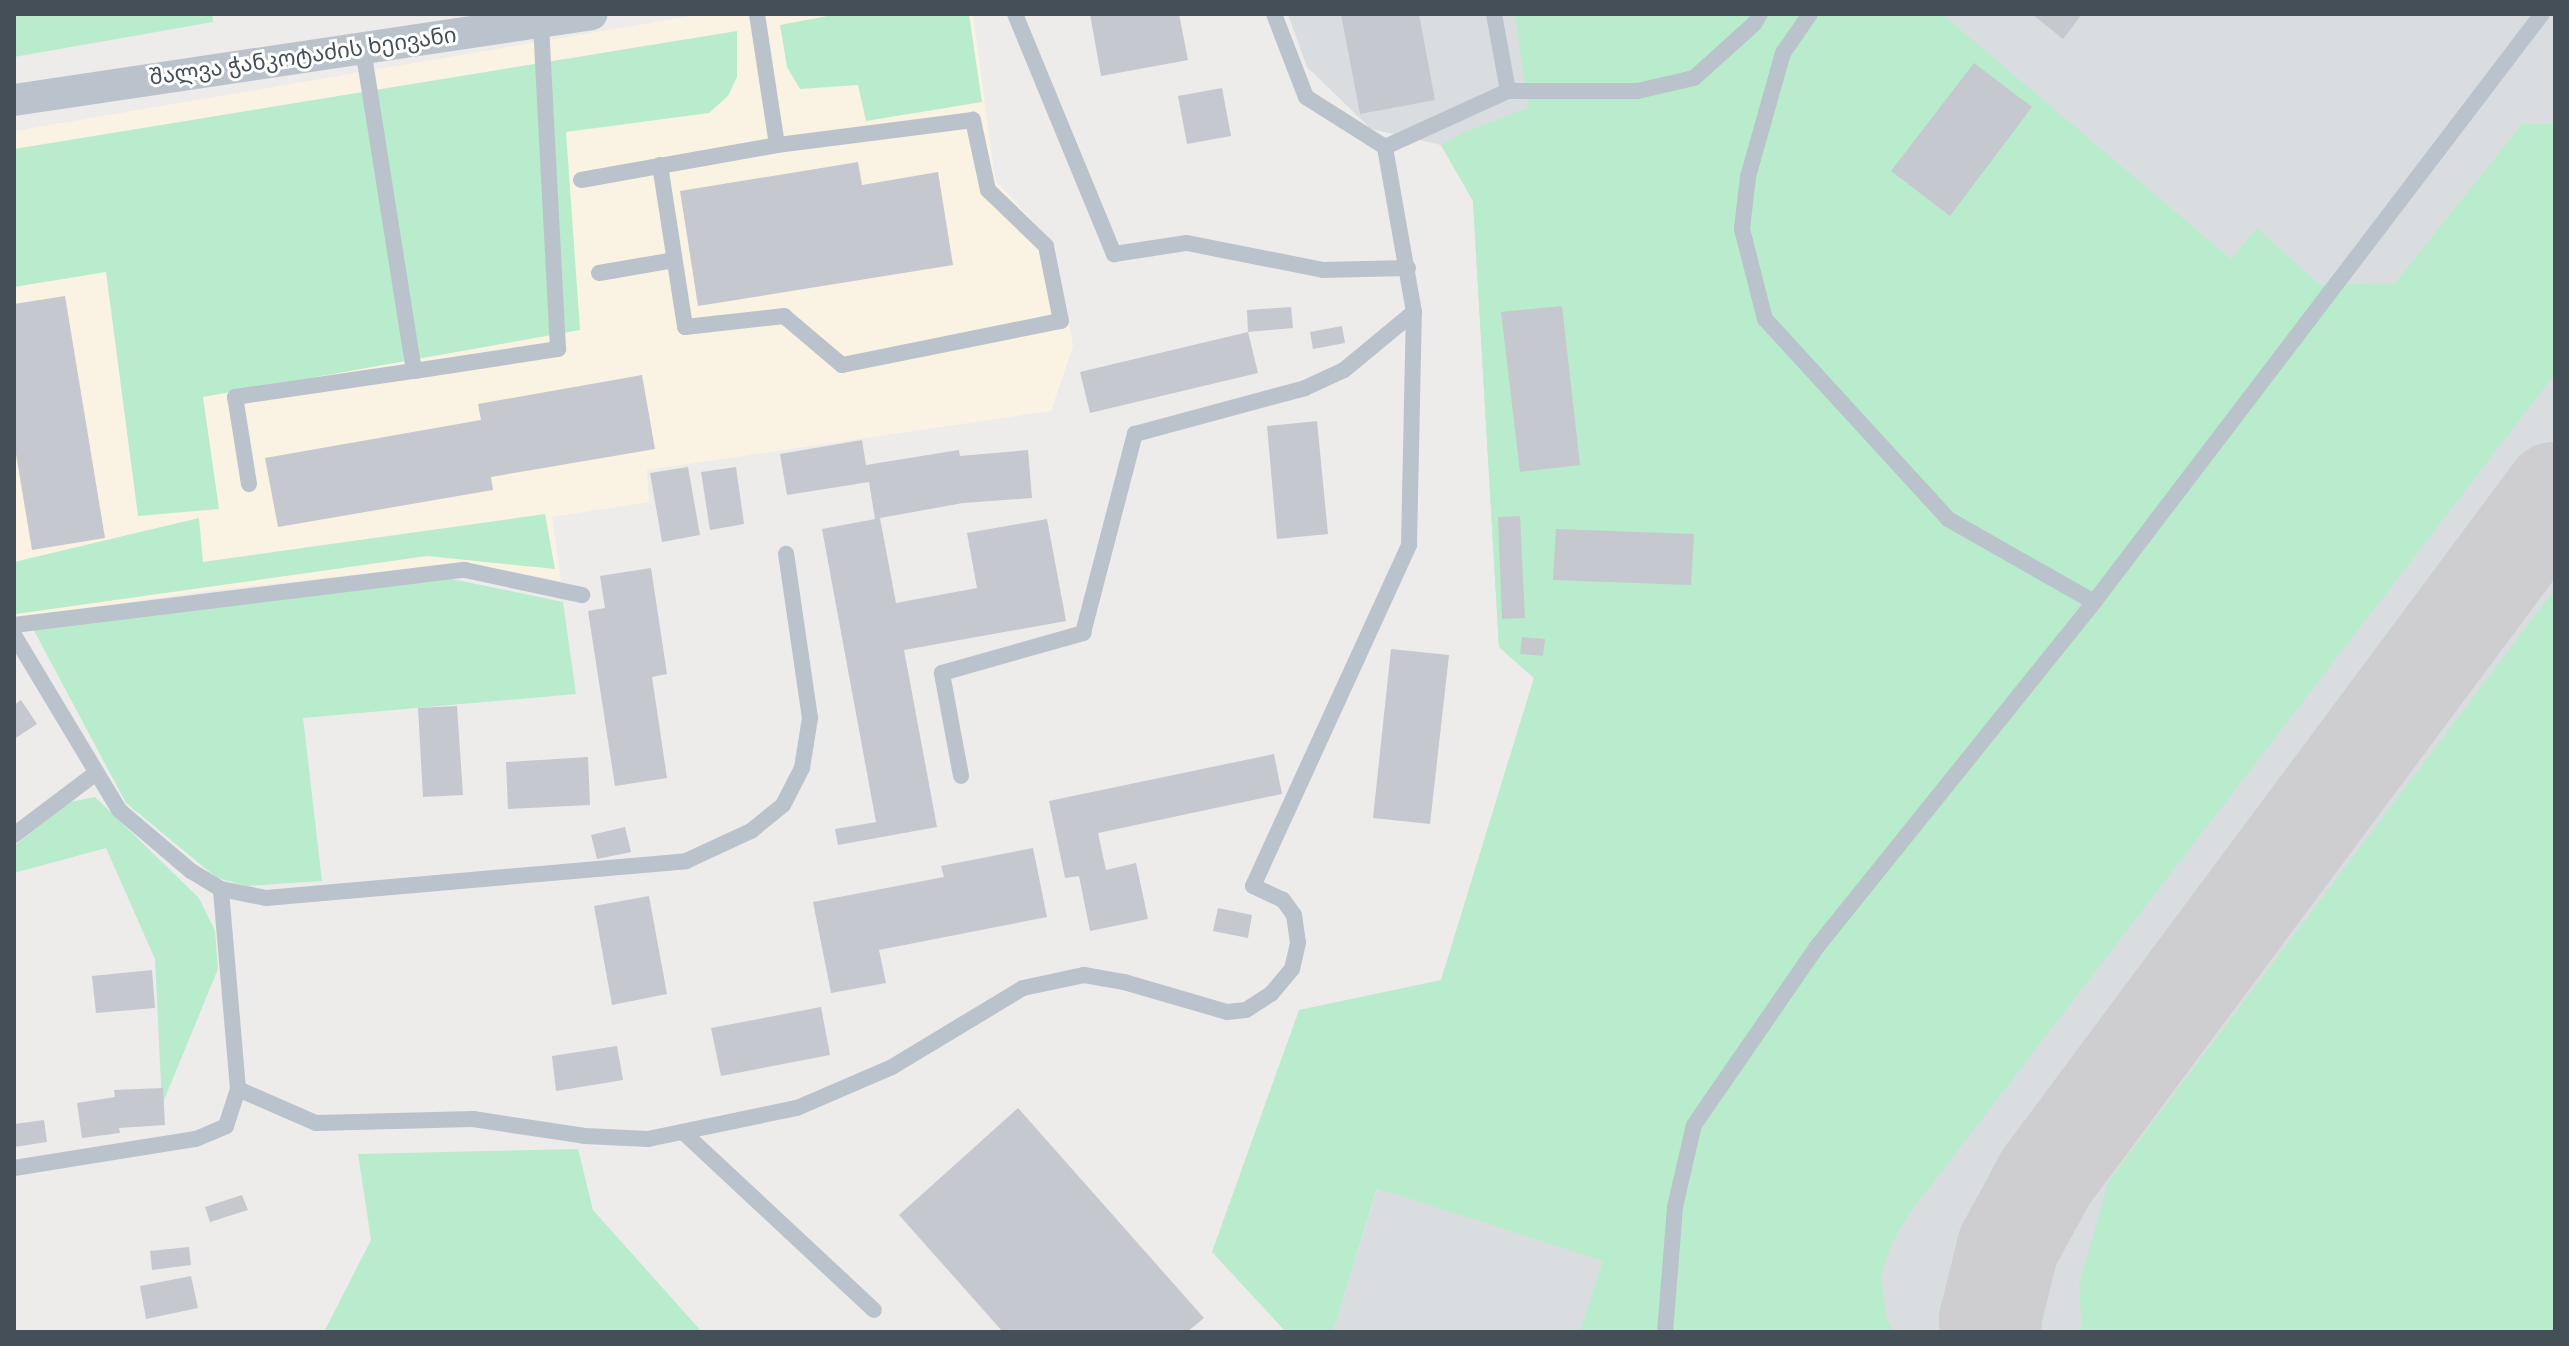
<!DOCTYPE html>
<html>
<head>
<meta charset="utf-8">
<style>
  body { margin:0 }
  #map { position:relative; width:2569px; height:1346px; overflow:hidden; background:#eeebeb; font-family:"Nunito Sans","Noto Sans Georgian",sans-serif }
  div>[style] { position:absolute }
  .commercial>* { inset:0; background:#faf3e3 }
  .airport>* { inset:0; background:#dadde0 }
  .green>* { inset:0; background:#b9eccc }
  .taxiway>* { height:102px; margin:-51px; padding:0 51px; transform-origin:51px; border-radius:51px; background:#ceced0 }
  .building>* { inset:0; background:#c5c8ce }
  .lane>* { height:16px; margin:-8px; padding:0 8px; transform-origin:8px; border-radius:8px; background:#bac3cb }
  .street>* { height:32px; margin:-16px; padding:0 16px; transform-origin:16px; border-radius:16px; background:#bac3cb }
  span { translate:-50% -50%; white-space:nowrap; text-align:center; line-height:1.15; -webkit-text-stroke:6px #fff; paint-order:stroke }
  .street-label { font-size:22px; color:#454f58 }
  .frame { position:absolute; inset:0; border:16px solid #454f58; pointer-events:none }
</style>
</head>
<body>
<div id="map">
  <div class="commercial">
    <div style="clip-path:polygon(703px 14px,973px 14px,995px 180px,1055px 246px,1073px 346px,1051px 411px,647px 470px,649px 502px,552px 517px,561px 581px,462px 563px,214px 590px,17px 618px,14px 614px,14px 131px)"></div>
  </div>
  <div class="airport">
    <div style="clip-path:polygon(1288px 14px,2555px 14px,2555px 1332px,1333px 1332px,1534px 678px,1499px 647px,1473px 201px,1441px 145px,1371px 129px,1307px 67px)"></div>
  </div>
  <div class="green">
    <div style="clip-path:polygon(14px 14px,212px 14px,213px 22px,14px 57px)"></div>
    <div style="clip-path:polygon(838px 14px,969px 14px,982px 102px,866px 121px,858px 85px,800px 89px,787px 67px,780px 25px)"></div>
    <div style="clip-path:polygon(1515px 14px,1942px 14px,2231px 259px,2257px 228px,2320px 285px,2395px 283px,2522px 124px,2555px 124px,2555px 374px,1909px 1214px,1893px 1241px,1881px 1275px,1886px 1316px,1893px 1332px,1580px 1332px,1603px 1261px,1377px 1188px,1333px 1332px,1286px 1332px,1212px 1252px,1299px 1010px,1441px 980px,1534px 678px,1499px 647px,1473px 201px,1441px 145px,1462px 133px,1528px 108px)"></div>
    <div style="clip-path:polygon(737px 31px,737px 77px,728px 96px,709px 113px,566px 132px,580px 330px,203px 397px,219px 509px,138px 516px,106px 272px,14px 287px,14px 149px)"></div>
    <div style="clip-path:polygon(545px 514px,555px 569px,427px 556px,16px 614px,14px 610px,14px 562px,199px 518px,203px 562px)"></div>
    <div style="clip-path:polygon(452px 579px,563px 602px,576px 694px,303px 718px,322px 881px,247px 886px,217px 878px,126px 803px,31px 625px)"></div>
    <div style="clip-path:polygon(2555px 589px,2555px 1332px,2082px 1332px,2079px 1284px,2109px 1180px)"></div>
    <div style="clip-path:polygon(95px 797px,199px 898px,215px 931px,218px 969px,162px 1105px,155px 959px,106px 848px,14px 873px,14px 846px,70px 802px)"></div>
    <div style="clip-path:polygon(578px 1149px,593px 1210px,702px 1332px,324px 1332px,371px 1240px,358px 1154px)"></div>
  </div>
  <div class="taxiway">
    <div style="left:1991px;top:1332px;width:12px;rotate:-95deg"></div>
    <div style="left:1990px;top:1320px;width:75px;rotate:-76.1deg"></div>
    <div style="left:2008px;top:1247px;width:80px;rotate:-61.5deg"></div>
    <div style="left:2046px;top:1177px;width:853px;rotate:-53.35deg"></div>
  </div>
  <div class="building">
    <div style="clip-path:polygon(1090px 14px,1179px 14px,1188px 60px,1101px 76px)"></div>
    <div style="clip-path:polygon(1341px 14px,1419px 14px,1435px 100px,1360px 114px)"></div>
    <div style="clip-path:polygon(2032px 14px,2082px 14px,2063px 39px)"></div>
    <div style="clip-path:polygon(1974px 63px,2032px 107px,1950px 216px,1891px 171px)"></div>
    <div style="clip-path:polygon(1222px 88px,1231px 136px,1187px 144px,1178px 96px)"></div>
    <div style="clip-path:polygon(858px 162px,862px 185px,938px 172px,953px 265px,698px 306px,680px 191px)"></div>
    <div style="clip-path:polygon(65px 296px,105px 538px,32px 550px,14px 442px,14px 304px)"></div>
    <div style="clip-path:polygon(1562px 306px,1580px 465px,1520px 472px,1501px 312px)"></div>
    <div style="clip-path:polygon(1291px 307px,1293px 328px,1248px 332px,1247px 310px)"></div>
    <div style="clip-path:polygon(1342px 326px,1345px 343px,1313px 349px,1310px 332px)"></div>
    <div style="clip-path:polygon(1248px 332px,1258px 373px,1090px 413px,1080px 372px)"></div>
    <div style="clip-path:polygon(642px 375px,655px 449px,491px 477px,493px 490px,278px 527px,265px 458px,481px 420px,478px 404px)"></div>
    <div style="clip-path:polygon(1317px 421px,1328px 534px,1277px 539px,1267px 426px)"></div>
    <div style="clip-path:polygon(862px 440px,866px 465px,959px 450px,960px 456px,1028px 450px,1032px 498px,963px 503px,880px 518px,896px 603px,977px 588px,967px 533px,1047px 519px,1066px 621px,904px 650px,937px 827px,838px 845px,835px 829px,876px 822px,822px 529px,875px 519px,869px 482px,787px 495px,780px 454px)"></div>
    <div style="clip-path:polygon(688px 467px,700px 535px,662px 542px,650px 473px)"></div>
    <div style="clip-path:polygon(736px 467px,744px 524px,710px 530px,701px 472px)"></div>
    <div style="clip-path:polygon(1520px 516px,1525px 618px,1502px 619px,1498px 517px)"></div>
    <div style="clip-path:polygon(1556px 529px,1694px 534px,1691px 585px,1553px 580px)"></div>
    <div style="clip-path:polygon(651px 568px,667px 674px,652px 677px,667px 778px,615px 786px,588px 611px,605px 608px,600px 576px)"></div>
    <div style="clip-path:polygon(1522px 637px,1545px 639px,1543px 656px,1520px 654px)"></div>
    <div style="clip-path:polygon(1391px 649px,1449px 655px,1430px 824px,1373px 818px)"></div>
    <div style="clip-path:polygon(21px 700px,37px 724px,14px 739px,14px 705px)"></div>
    <div style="clip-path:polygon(457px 706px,463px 795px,423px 797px,418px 708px)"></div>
    <div style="clip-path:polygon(1274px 754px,1282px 794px,1098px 833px,1106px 870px,1136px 863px,1148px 919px,1090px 931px,1079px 876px,1065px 878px,1049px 801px)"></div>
    <div style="clip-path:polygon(588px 757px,590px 805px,508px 809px,506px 762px)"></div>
    <div style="clip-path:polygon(625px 827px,631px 852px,597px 859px,591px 835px)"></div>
    <div style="clip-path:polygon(1033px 848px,1047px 917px,879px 950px,886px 983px,831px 993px,813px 902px,944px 877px,941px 866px)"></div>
    <div style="clip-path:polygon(649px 896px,667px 994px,612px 1005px,594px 906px)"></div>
    <div style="clip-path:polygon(1218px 908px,1252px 915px,1248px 938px,1213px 931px)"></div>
    <div style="clip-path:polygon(152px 970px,155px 1008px,96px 1013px,92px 976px)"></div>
    <div style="clip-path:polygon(821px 1007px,830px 1055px,721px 1076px,711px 1028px)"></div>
    <div style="clip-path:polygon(617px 1046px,623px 1080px,556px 1091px,552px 1056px)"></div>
    <div style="clip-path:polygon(163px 1088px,165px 1125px,119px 1128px,120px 1133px,82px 1138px,77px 1103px,115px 1097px,114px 1090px)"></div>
    <div style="clip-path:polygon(1018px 1108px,1204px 1318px,1187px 1332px,1003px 1332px,899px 1215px)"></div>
    <div style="clip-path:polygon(44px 1120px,47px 1142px,14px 1147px,14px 1124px)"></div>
    <div style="clip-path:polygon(242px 1195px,248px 1210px,210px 1222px,205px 1207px)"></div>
    <div style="clip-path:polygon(189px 1247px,191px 1265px,152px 1270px,150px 1251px)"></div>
    <div style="clip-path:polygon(191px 1276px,198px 1308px,146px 1319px,140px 1286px)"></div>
  </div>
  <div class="lane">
    <div style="left:1015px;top:14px;width:260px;rotate:67.6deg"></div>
    <div style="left:1114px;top:254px;width:74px;rotate:-8.6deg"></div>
    <div style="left:1187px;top:243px;width:139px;rotate:11.2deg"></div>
    <div style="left:1323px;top:270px;width:85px;rotate:-1.3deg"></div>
    <div style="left:1810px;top:14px;width:47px;rotate:124.7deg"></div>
    <div style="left:1783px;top:53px;width:129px;rotate:105.8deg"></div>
    <div style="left:1748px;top:177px;width:52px;rotate:96.6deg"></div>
    <div style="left:1742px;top:229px;width:93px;rotate:75.7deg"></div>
    <div style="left:1765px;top:319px;width:271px;rotate:47.5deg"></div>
    <div style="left:1948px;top:519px;width:168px;rotate:29.6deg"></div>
    <div style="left:363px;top:49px;width:326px;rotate:81deg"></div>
    <div style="left:414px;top:371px;width:146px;rotate:-8.7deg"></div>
    <div style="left:558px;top:349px;width:326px;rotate:-93deg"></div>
    <div style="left:1508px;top:91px;width:130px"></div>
    <div style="left:1638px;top:91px;width:57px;rotate:-13.1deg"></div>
    <div style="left:1694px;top:78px;width:81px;rotate:-42deg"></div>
    <div style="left:1754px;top:24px;width:12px;rotate:-59deg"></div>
    <div style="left:1385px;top:147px;width:135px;rotate:-24.5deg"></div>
    <div style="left:1508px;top:91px;width:78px;rotate:-100.3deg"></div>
    <div style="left:660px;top:165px;width:164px;rotate:81.2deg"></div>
    <div style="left:685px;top:327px;width:100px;rotate:-6.3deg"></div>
    <div style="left:784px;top:316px;width:76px;rotate:40.2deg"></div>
    <div style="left:842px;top:365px;width:223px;rotate:-11.4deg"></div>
    <div style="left:1061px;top:321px;width:76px;rotate:-101.3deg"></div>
    <div style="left:1046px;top:246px;width:81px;rotate:-136deg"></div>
    <div style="left:988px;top:190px;width:72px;rotate:-102.1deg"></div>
    <div style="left:973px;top:120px;width:198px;rotate:172.7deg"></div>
    <div style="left:777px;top:145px;width:133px;rotate:-98.7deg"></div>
    <div style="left:581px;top:180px;width:199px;rotate:-10.1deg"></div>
    <div style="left:599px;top:273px;width:76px;rotate:-9.8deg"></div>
    <div style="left:249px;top:484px;width:88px;rotate:-99.1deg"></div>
    <div style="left:235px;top:397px;width:181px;rotate:-8.3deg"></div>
    <div style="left:14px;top:625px;width:454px;rotate:-7deg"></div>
    <div style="left:465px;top:570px;width:120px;rotate:12.1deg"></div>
    <div style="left:14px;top:635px;width:204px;rotate:59deg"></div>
    <div style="left:119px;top:810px;width:94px;rotate:40.3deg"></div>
    <div style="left:191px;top:871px;width:35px;rotate:31deg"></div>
    <div style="left:221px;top:889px;width:46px;rotate:11.3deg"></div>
    <div style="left:266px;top:898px;width:422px;rotate:-5deg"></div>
    <div style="left:686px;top:861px;width:72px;rotate:-24.8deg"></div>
    <div style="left:751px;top:831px;width:41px;rotate:-39.1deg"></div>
    <div style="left:783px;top:805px;width:42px;rotate:-62.8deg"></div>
    <div style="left:802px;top:768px;width:51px;rotate:-80.9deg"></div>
    <div style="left:810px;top:718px;width:166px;rotate:-98.3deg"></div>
    <div style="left:961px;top:776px;width:105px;rotate:-100.5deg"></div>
    <div style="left:942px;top:673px;width:147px;rotate:-15.8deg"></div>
    <div style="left:1083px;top:633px;width:206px;rotate:-75.4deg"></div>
    <div style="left:1135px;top:434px;width:176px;rotate:-15.1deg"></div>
    <div style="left:1305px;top:388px;width:43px;rotate:-24.8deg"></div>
    <div style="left:1344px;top:370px;width:91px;rotate:-39.6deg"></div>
    <div style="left:14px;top:835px;width:103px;rotate:-37.1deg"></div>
    <div style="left:238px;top:1089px;width:85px;rotate:23.6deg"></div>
    <div style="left:316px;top:1123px;width:157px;rotate:-1.5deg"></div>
    <div style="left:473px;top:1119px;width:113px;rotate:8.6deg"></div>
    <div style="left:585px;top:1136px;width:63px;rotate:2.7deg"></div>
    <div style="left:648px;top:1139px;width:152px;rotate:-11.8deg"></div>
    <div style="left:797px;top:1108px;width:103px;rotate:-23.3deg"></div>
    <div style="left:892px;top:1067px;width:153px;rotate:-31.1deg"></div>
    <div style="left:1023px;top:988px;width:62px;rotate:-12deg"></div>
    <div style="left:1084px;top:975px;width:41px;rotate:9.9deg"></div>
    <div style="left:1124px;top:982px;width:107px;rotate:16.2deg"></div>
    <div style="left:1227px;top:1012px;width:19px;rotate:-6deg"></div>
    <div style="left:1246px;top:1010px;width:30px;rotate:-33deg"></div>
    <div style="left:1271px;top:994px;width:33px;rotate:-50deg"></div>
    <div style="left:1292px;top:969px;width:27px;rotate:-77deg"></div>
    <div style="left:1298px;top:943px;width:28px;rotate:-98deg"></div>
    <div style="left:1294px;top:915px;width:19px;rotate:-126deg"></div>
    <div style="left:1283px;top:900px;width:33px;rotate:-155deg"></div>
    <div style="left:1253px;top:886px;width:375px;rotate:-65.4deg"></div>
    <div style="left:1409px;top:545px;width:233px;rotate:-88.8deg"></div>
    <div style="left:1414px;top:312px;width:168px;rotate:-100deg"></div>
    <div style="left:1385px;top:147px;width:93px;rotate:-147.7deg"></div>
    <div style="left:1306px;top:97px;width:89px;rotate:-111.1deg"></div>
    <div style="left:683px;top:1132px;width:261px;rotate:43deg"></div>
    <div style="left:14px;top:1168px;width:184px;rotate:-9.1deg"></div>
    <div style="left:196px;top:1139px;width:33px;rotate:-23deg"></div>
    <div style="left:226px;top:1126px;width:39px;rotate:-72deg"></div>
    <div style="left:238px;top:1089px;width:201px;rotate:-94.9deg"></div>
    <div style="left:1665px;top:1332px;width:125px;rotate:-85.4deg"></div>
    <div style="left:1675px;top:1207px;width:84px;rotate:-77deg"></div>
    <div style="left:1694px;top:1125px;width:215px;rotate:-55.4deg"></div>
    <div style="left:1816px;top:948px;width:444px;rotate:-51.2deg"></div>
    <div style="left:2094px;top:602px;width:739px;rotate:-52.7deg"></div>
  </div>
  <div class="street">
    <div style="left:14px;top:100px;width:584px;rotate:-8.46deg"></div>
  </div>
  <div class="street-label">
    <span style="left:303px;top:57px;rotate:-8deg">შალვა ჭანკოტაძის ხეივანი</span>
  </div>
  <div class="frame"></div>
</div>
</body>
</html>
